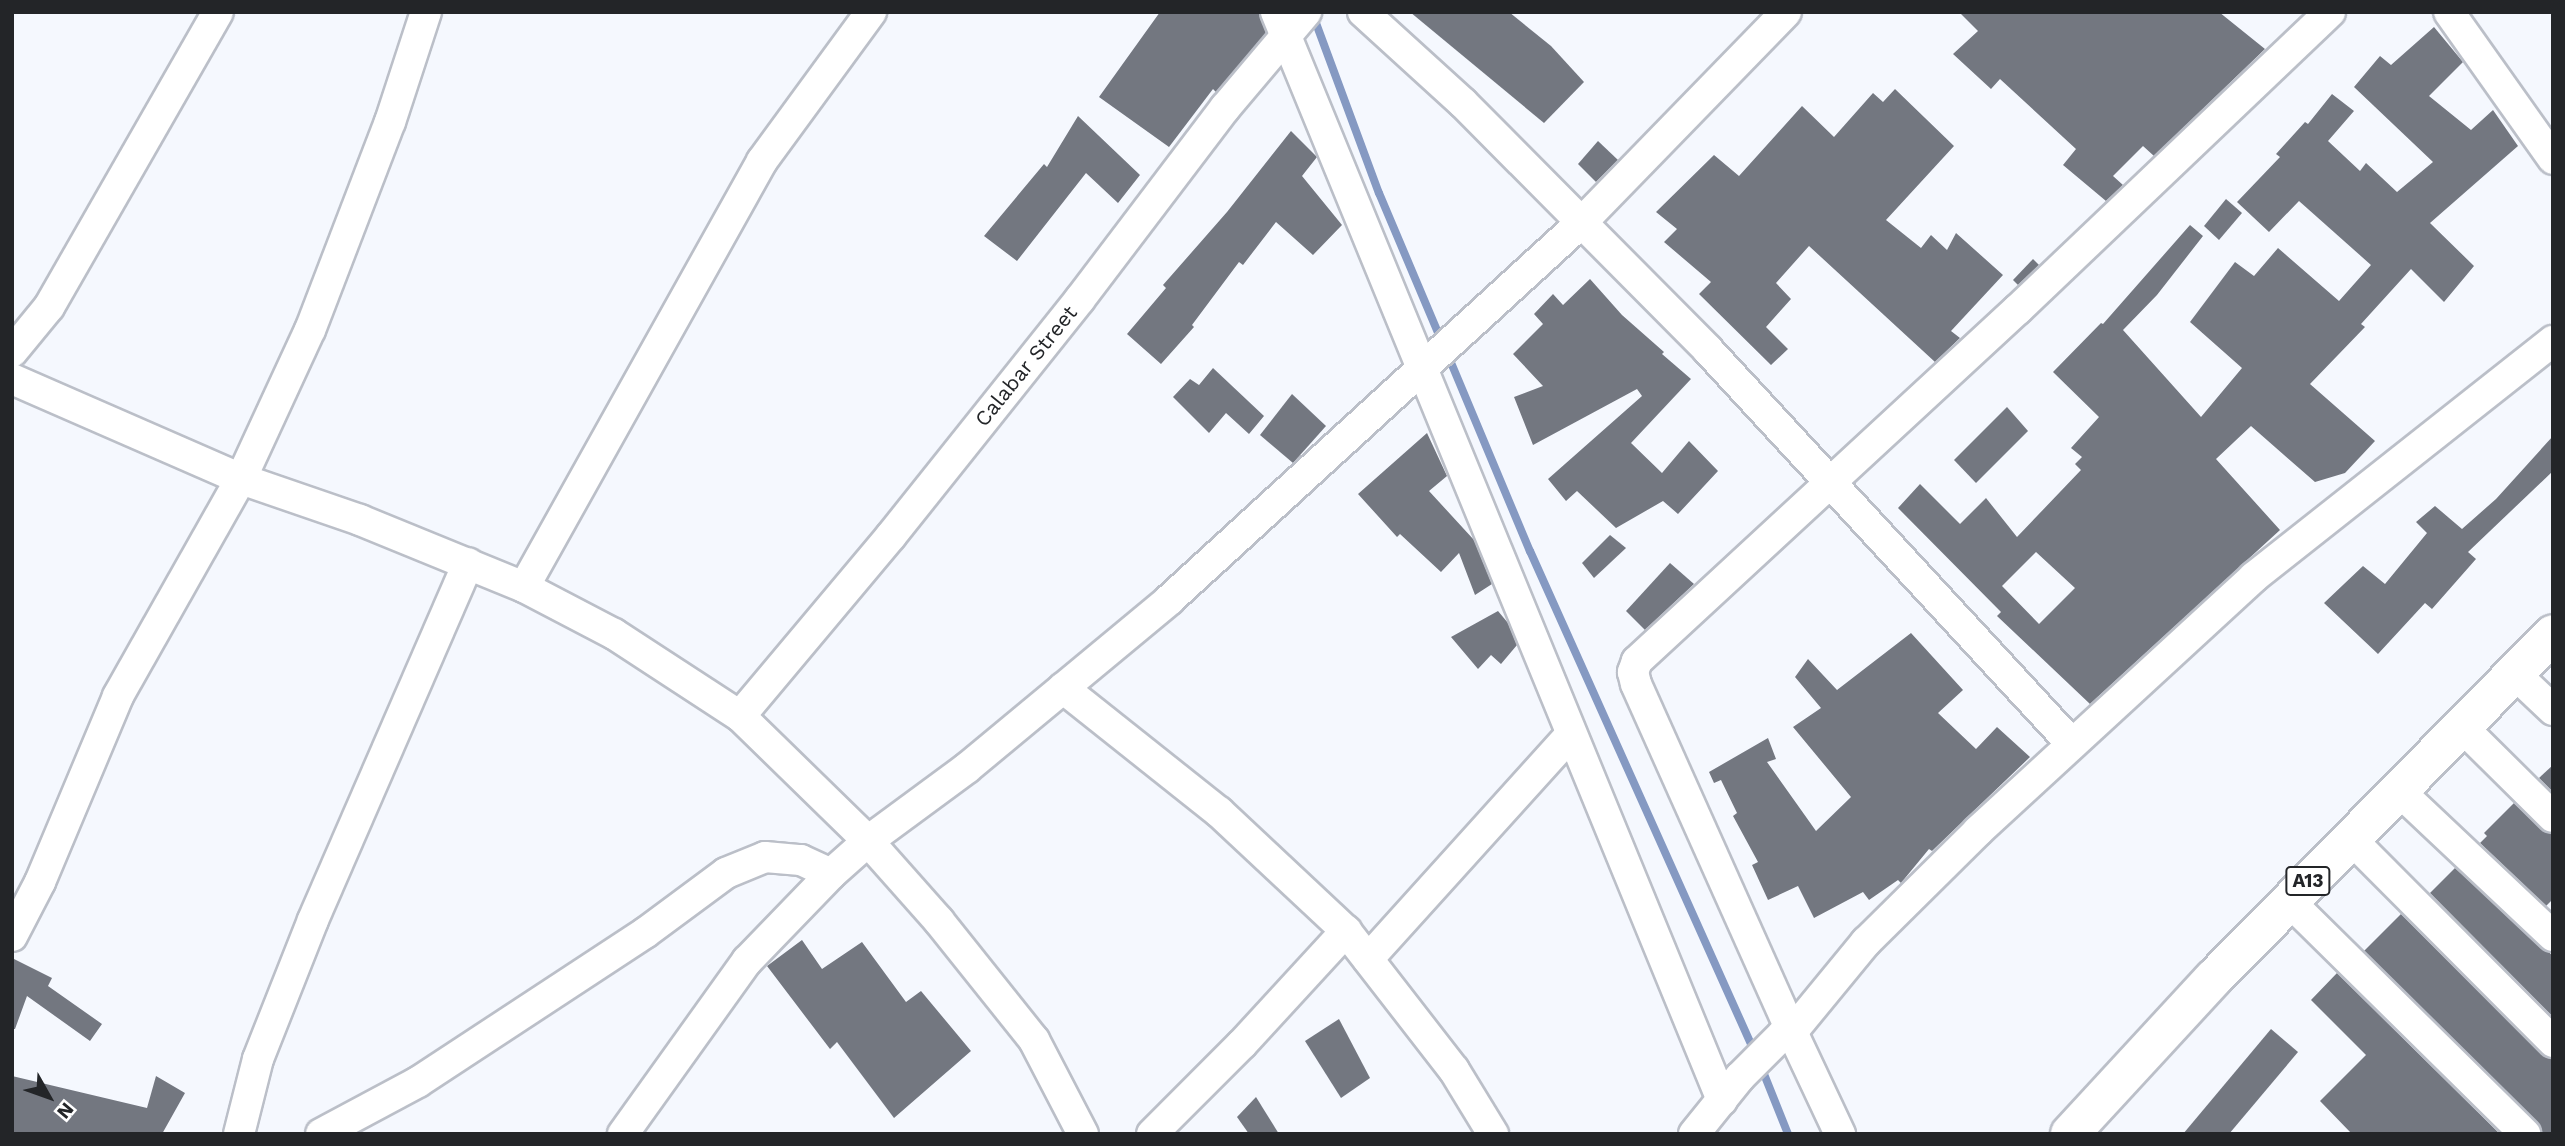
<!DOCTYPE html>
<html>
<head>
<meta charset="utf-8">
<style>
  body { margin:0 }
  #map { position:relative; width:2565px; height:1146px; overflow:hidden; background:#f5f8fe; font-family:"Work Sans",sans-serif }
  div>[style] { position:absolute }
  .stream>* { height:8px; margin:-4px; padding:0 4px; transform-origin:4px; border-radius:4px; background:#8599c2 }
  .building>* { inset:0; background:#737780 }
  .roads { filter:drop-shadow(2px 0 #bbbfc8) drop-shadow(-2px 0 #bbbfc8) drop-shadow(0 2px #bbbfc8) drop-shadow(0 -2px #bbbfc8) }
  .minor>* { height:30px; margin:-15px; padding:0 15px; transform-origin:15px; border-radius:15px; background:#fff }
  .highway>* { height:38px; margin:-19px; padding:0 19px; transform-origin:19px; border-radius:19px; background:#fff }
  span { translate:-50% -50%; white-space:nowrap; text-align:center; line-height:1.15; -webkit-text-stroke:5px #fff; paint-order:stroke }
  .shield-label span { padding:2px 5px; background:#fff; border:2px solid; border-radius:5px; -webkit-text-stroke-width:0 }
  .shield-label { font-size:19px; color:#232528; font-weight:700 }
  .street-label { font-size:21px; color:#232528 }
  .frame { position:absolute; inset:0; border:14px solid #232528; pointer-events:none }
  .north { position:absolute; left:14px; top:1062px; width:70px; height:70px; -webkit-text-stroke:5px #fff; paint-order:stroke; rotate:130deg; font-size:19px; font-weight:700; line-height:28px; text-align:center; color:#232528 }
  .north::after { content:''; display:block; margin:auto; width:24px; height:32px; background:#232528; clip-path:polygon(50% 0,100% 100%,50% 72%,0 100%) }
</style>
</head>
<body>
<div id="map">
  <div class="stream">
    <div style="left:1313px;top:15px;width:190px;rotate:69.7deg"></div>
    <div style="left:1379px;top:193px;width:162px;rotate:67.1deg"></div>
    <div style="left:1447px;top:353px;width:215px;rotate:67.3deg"></div>
    <div style="left:1530px;top:551px;width:550px;rotate:65.86deg"></div>
    <div style="left:1760px;top:1064px;width:75px;rotate:68.2deg"></div>
  </div>
  <div class="building">
    <div style="clip-path:polygon(1160px 12px,1259px 12px,1266px 33px,1216px 92px,1213px 89px,1169px 147px,1099px 97px)"></div>
    <div style="clip-path:polygon(1410px 12px,1509px 12px,1551px 46px,1584px 82px,1544px 123px)"></div>
    <div style="clip-path:polygon(1959px 12px,2219px 12px,2265px 49px,2154px 156px,2143px 146px,2113px 176px,2123px 185px,2106px 201px,2063px 165px,2076px 149px,2000px 79px,1991px 89px,1953px 54px,1978px 31px)"></div>
    <div style="clip-path:polygon(evenodd,2434px 27px,2463px 62px,2429px 96px,2471px 130px,2493px 110px,2518px 146px,2430px 223px,2474px 266px,2444px 302px,2411px 269px,2361px 324px,2365px 327px,2310px 384px,2375px 441px,2345px 473px,2315px 482px,2251px 426px,2216px 459px,2280px 530px,2090px 704px,1997px 616px,2001px 612px,1898px 508px,1920px 484px,1960px 524px,1986px 498px,2017px 537px,2081px 470px,2075px 464px,2082px 457px,2071px 448px,2099px 417px,2053px 372px,2101px 323px,2103px 324px,2190px 225px,2203px 236px,2157px 295px,2123px 330px,2201px 417px,2242px 368px,2190px 322px,2235px 262px,2254px 276px,2278px 248px,2339px 301px,2371px 265px,2299px 201px,2269px 232px,2237px 202px,2280px 157px,2276px 154px,2305px 122px,2308px 124px,2332px 94px,2354px 111px,2328px 141px,2360px 171px,2366px 163px,2397px 192px,2433px 162px,2354px 87px,2380px 56px,2391px 65px,2434px 27px,2036px 552px,2075px 588px,2039px 624px,2002px 586px,2036px 552px)"></div>
    <div style="clip-path:polygon(1895px 89px,1954px 146px,1886px 220px,1921px 248px,1931px 235px,1947px 250px,1956px 233px,2003px 275px,1951px 331px,1960px 338px,1935px 362px,1809px 246px,1776px 283px,1791px 299px,1766px 327px,1788px 349px,1771px 365px,1699px 294px,1711px 282px,1664px 242px,1677px 229px,1656px 212px,1714px 155px,1739px 176px,1802px 106px,1834px 137px,1873px 93px,1883px 102px)"></div>
    <div style="clip-path:polygon(1078px 116px,1140px 175px,1118px 203px,1086px 173px,1017px 261px,984px 236px,1044px 164px,1047px 167px)"></div>
    <div style="clip-path:polygon(1291px 131px,1317px 157px,1302px 176px,1342px 225px,1313px 255px,1276px 222px,1243px 265px,1239px 262px,1192px 325px,1194px 327px,1161px 364px,1127px 334px,1166px 288px,1163px 285px,1227px 212px)"></div>
    <div style="clip-path:polygon(1598px 141px,1618px 160px,1596px 182px,1578px 164px)"></div>
    <div style="clip-path:polygon(2226px 199px,2242px 213px,2219px 240px,2204px 226px)"></div>
    <div style="clip-path:polygon(2033px 259px,2039px 265px,2018px 285px,2013px 280px)"></div>
    <div style="clip-path:polygon(1590px 279px,1622px 315px,1664px 352px,1662px 354px,1691px 379px,1631px 443px,1662px 473px,1689px 441px,1718px 471px,1678px 514px,1663px 501px,1616px 528px,1577px 491px,1566px 501px,1548px 479px,1642px 396px,1637px 389px,1533px 445px,1514px 397px,1543px 386px,1513px 354px,1543px 324px,1534px 314px,1553px 294px,1563px 305px)"></div>
    <div style="clip-path:polygon(1213px 368px,1264px 416px,1249px 434px,1226px 413px,1209px 433px,1173px 397px,1190px 379px,1199px 385px)"></div>
    <div style="clip-path:polygon(1292px 394px,1326px 426px,1293px 463px,1260px 435px)"></div>
    <div style="clip-path:polygon(2007px 407px,2028px 431px,1976px 483px,1954px 460px)"></div>
    <div style="clip-path:polygon(1427px 433px,1447px 476px,1429px 491px,1474px 540px,1492px 584px,1475px 595px,1459px 553px,1441px 572px,1400px 534px,1397px 537px,1358px 494px)"></div>
    <div style="clip-path:polygon(2553px 436px,2553px 471px,2468px 552px,2476px 559px,2432px 609px,2425px 603px,2378px 654px,2324px 603px,2363px 566px,2385px 584px,2427px 533px,2416px 522px,2435px 506px,2462px 529px,2496px 499px)"></div>
    <div style="clip-path:polygon(1610px 535px,1626px 548px,1594px 578px,1582px 563px)"></div>
    <div style="clip-path:polygon(1670px 563px,1694px 584px,1645px 630px,1626px 611px)"></div>
    <div style="clip-path:polygon(1498px 611px,1508px 623px,1517px 645px,1501px 664px,1491px 655px,1478px 669px,1451px 637px)"></div>
    <div style="clip-path:polygon(1911px 633px,1963px 690px,1938px 713px,1976px 749px,1997px 727px,2030px 757px,1932px 851px,1929px 849px,1901px 883px,1898px 880px,1869px 900px,1863px 892px,1814px 918px,1798px 886px,1768px 900px,1752px 865px,1758px 862px,1733px 816px,1737px 813px,1721px 780px,1714px 783px,1709px 772px,1768px 738px,1776px 759px,1767px 762px,1816px 831px,1851px 797px,1793px 727px,1821px 708px,1795px 677px,1808px 659px,1837px 690px)"></div>
    <div style="clip-path:polygon(2553px 765px,2553px 792px,2539px 778px)"></div>
    <div style="clip-path:polygon(2514px 803px,2541px 829px,2553px 834px,2553px 899px,2546px 906px,2480px 843px,2487px 836px,2484px 833px)"></div>
    <div style="clip-path:polygon(2455px 868px,2553px 956px,2553px 1017px,2430px 893px)"></div>
    <div style="clip-path:polygon(2401px 914px,2541px 1054px,2553px 1059px,2553px 1134px,2542px 1134px,2537px 1122px,2364px 951px)"></div>
    <div style="clip-path:polygon(802px 940px,822px 969px,862px 942px,906px 1002px,921px 991px,971px 1051px,894px 1118px,837px 1042px,830px 1049px,767px 966px)"></div>
    <div style="clip-path:polygon(12px 958px,52px 978px,48px 986px,102px 1024px,90px 1041px,27px 996px,15px 1029px,12px 1029px)"></div>
    <div style="clip-path:polygon(2337px 973px,2500px 1134px,2352px 1134px,2320px 1101px,2366px 1055px,2311px 1000px)"></div>
    <div style="clip-path:polygon(1339px 1019px,1370px 1078px,1341px 1098px,1305px 1041px)"></div>
    <div style="clip-path:polygon(2271px 1029px,2298px 1052px,2229px 1134px,2183px 1134px)"></div>
    <div style="clip-path:polygon(12px 1076px,147px 1108px,156px 1076px,185px 1093px,162px 1134px,12px 1134px)"></div>
    <div style="clip-path:polygon(1256px 1097px,1279px 1134px,1249px 1134px,1237px 1117px)"></div>
  </div>
  <div class="roads">
    <div class="minor">
      <div style="left:1276px;top:12px;width:1176px;rotate:67.71deg"></div>
      <div style="left:1363px;top:12px;width:135px;rotate:42.3deg"></div>
      <div style="left:1463px;top:103px;width:348px;rotate:45.2deg"></div>
      <div style="left:1708px;top:350px;width:536px;rotate:47.27deg"></div>
      <div style="left:2330px;top:12px;width:431px;rotate:136.4deg"></div>
      <div style="left:2018px;top:309px;width:519px;rotate:137.27deg"></div>
      <div style="left:1637px;top:661px;width:12px;rotate:110deg"></div>
      <div style="left:1633px;top:672px;width:12px;rotate:76deg"></div>
      <div style="left:1636px;top:684px;width:381px;rotate:65.9deg"></div>
      <div style="left:1792px;top:1032px;width:117px;rotate:-50.6deg"></div>
      <div style="left:1866px;top:942px;width:158px;rotate:-44.7deg"></div>
      <div style="left:1978px;top:831px;width:375px;rotate:-42.6deg"></div>
      <div style="left:2254px;top:577px;width:381px;rotate:-38.3deg"></div>
      <div style="left:2449px;top:12px;width:180px;rotate:54.7deg"></div>
      <div style="left:12px;top:352px;width:58px;rotate:-50.6deg"></div>
      <div style="left:49px;top:307px;width:340px;rotate:-60.2deg"></div>
      <div style="left:12px;top:379px;width:250px;rotate:23.6deg"></div>
      <div style="left:241px;top:479px;width:126px;rotate:19deg"></div>
      <div style="left:360px;top:520px;width:177px;rotate:22.2deg"></div>
      <div style="left:524px;top:587px;width:102px;rotate:27.6deg"></div>
      <div style="left:614px;top:634px;width:150px;rotate:33.1deg"></div>
      <div style="left:740px;top:716px;width:179px;rotate:44.3deg"></div>
      <div style="left:868px;top:841px;width:107px;rotate:48.4deg"></div>
      <div style="left:939px;top:921px;width:152px;rotate:51.4deg"></div>
      <div style="left:1034px;top:1040px;width:106px;rotate:62.5deg"></div>
      <div style="left:524px;top:587px;width:488px;rotate:-60.8deg"></div>
      <div style="left:762px;top:161px;width:185px;rotate:-53.8deg"></div>
      <div style="left:2514px;top:673px;width:54px;rotate:43.5deg"></div>
      <div style="left:1063px;top:688px;width:199px;rotate:38.5deg"></div>
      <div style="left:1219px;top:812px;width:174px;rotate:43.1deg"></div>
      <div style="left:1346px;top:931px;width:176px;rotate:52.2deg"></div>
      <div style="left:1454px;top:1070px;width:75px;rotate:58.6deg"></div>
      <div style="left:740px;top:716px;width:235px;rotate:-50deg"></div>
      <div style="left:891px;top:536px;width:303px;rotate:-51.4deg"></div>
      <div style="left:1080px;top:299px;width:240px;rotate:-52.8deg"></div>
      <div style="left:1225px;top:108px;width:126px;rotate:-49.8deg"></div>
      <div style="left:2461px;top:726px;width:129px;rotate:44.7deg"></div>
      <div style="left:2398px;top:790px;width:213px;rotate:43.3deg"></div>
      <div style="left:2350px;top:838px;width:288px;rotate:45.1deg"></div>
      <div style="left:2289px;top:901px;width:332px;rotate:44.6deg"></div>
      <div style="left:12px;top:936px;width:61px;rotate:-62.6deg"></div>
      <div style="left:40px;top:882px;width:202px;rotate:-67.2deg"></div>
      <div style="left:118px;top:696px;width:249px;rotate:-60.5deg"></div>
      <div style="left:241px;top:479px;width:164px;rotate:-65.2deg"></div>
      <div style="left:310px;top:330px;width:223px;rotate:-69deg"></div>
      <div style="left:390px;top:122px;width:116px;rotate:-71.9deg"></div>
      <div style="left:1368px;top:959px;width:303px;rotate:-47.9deg"></div>
      <div style="left:239px;top:1134px;width:77px;rotate:-75.8deg"></div>
      <div style="left:258px;top:1059px;width:149px;rotate:-68.4deg"></div>
      <div style="left:313px;top:920px;width:389px;rotate:-66.5deg"></div>
      <div style="left:321px;top:1134px;width:110px;rotate:-28.2deg"></div>
      <div style="left:418px;top:1082px;width:272px;rotate:-33.3deg"></div>
      <div style="left:645px;top:933px;width:101px;rotate:-36.5deg"></div>
      <div style="left:726px;top:873px;width:42px;rotate:-22.3deg"></div>
      <div style="left:765px;top:857px;width:36px;rotate:5deg"></div>
      <div style="left:801px;top:860px;width:33px;rotate:25deg"></div>
      <div style="left:623px;top:1134px;width:213px;rotate:-54.4deg"></div>
      <div style="left:747px;top:961px;width:121px;rotate:-46deg"></div>
      <div style="left:831px;top:874px;width:50px;rotate:-41.7deg"></div>
      <div style="left:868px;top:841px;width:123px;rotate:-36.4deg"></div>
      <div style="left:967px;top:768px;width:263px;rotate:-39.7deg"></div>
      <div style="left:1169px;top:600px;width:561px;rotate:-42.47deg"></div>
      <div style="left:1583px;top:221px;width:291px;rotate:-45.8deg"></div>
      <div style="left:1152px;top:1134px;width:127px;rotate:-45deg"></div>
      <div style="left:1242px;top:1044px;width:154px;rotate:-47.4deg"></div>
      <div style="left:1694px;top:1134px;width:73px;rotate:-51.1deg"></div>
      <div style="left:1740px;top:1077px;width:61px;rotate:-45deg"></div>
      <div style="left:1783px;top:1034px;width:9px;rotate:-13deg"></div>
      <div style="left:1792px;top:1032px;width:113px;rotate:64.8deg"></div>
    </div>
    <div class="highway">
      <div style="left:2070px;top:1134px;width:211px;rotate:-47.3deg"></div>
      <div style="left:2213px;top:979px;width:484px;rotate:-45.4deg"></div>
    </div>
  </div>
  <div class="shield-label">
    <span style="left:2308px;top:881px">A13</span>
  </div>
  <div class="street-label">
    <span style="left:1026px;top:366px;rotate:-51deg">Calabar Street</span>
  </div>
  <div class="frame"></div>
  <div class="north">N</div>
</div>
</body>
</html>
